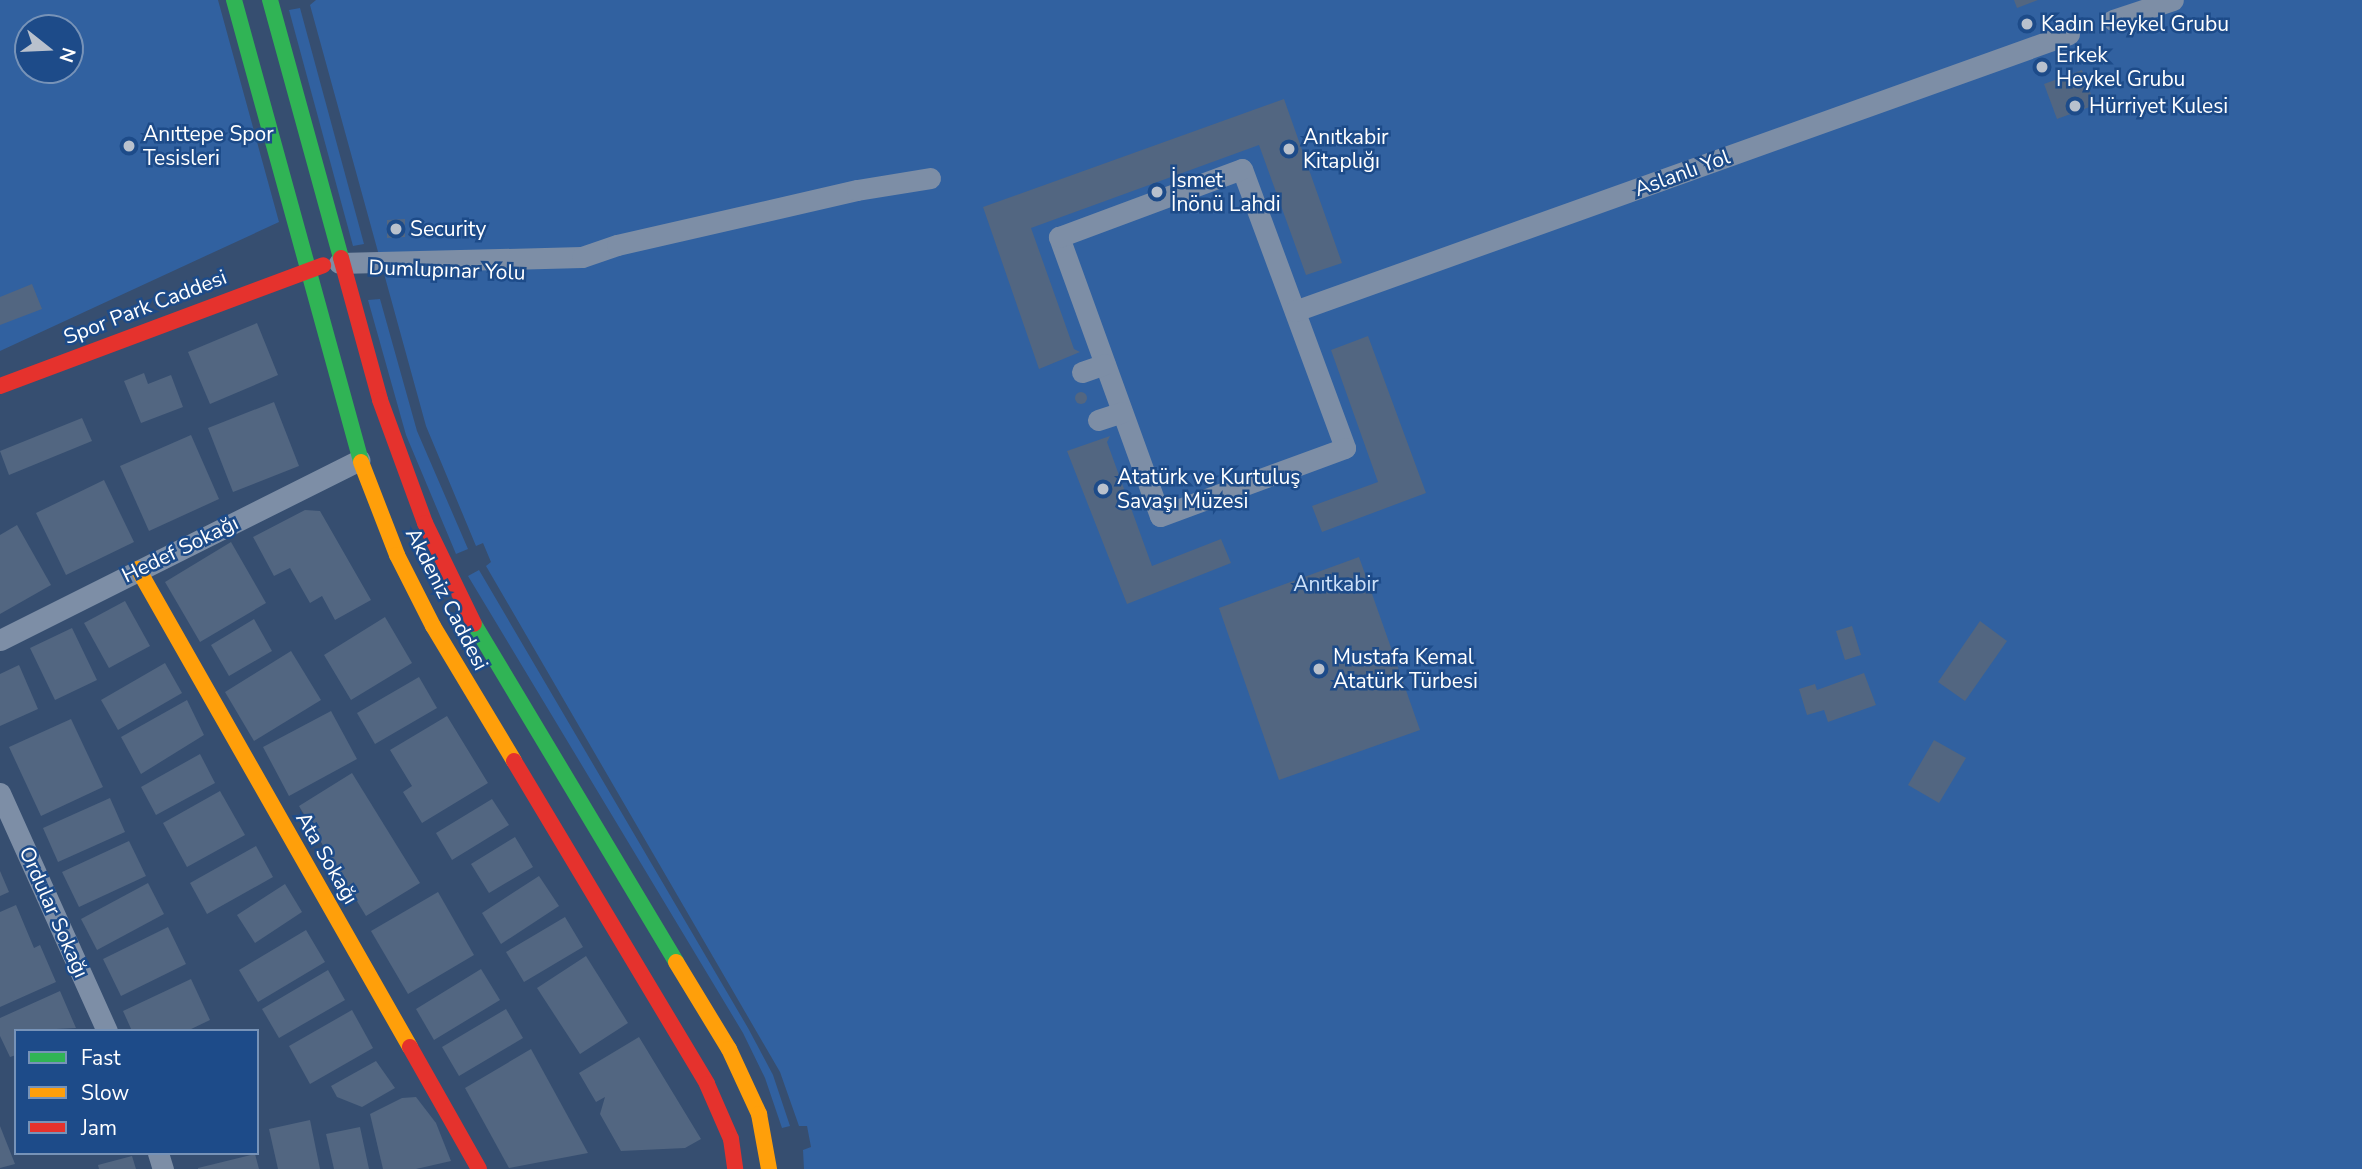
<!DOCTYPE html>
<html>
<head>
<meta charset="utf-8">
<style>
  body { margin:0 }
  #map { position:relative; width:2362px; height:1169px; overflow:hidden; background:#364e70; font-family:"Nunito Sans",sans-serif }
  div>[style] { position:absolute }
  .green>* { inset:0; background:#3161a0 }
  .building>* { inset:0; background:#526681 }
  .round { border-radius:50% }
  .street>* { height:21px; margin:-10.5px; padding:0 10.5px; transform-origin:10.5px; border-radius:10.5px; background:#7d8ea6 }
  .fast>* { height:16px; margin:-8px; padding:0 8px; transform-origin:8px; border-radius:8px; background:#30b455 }
  .slow>* { height:16px; margin:-8px; padding:0 8px; transform-origin:8px; border-radius:8px; background:#ff9f0a }
  .jam>* { height:16px; margin:-8px; padding:0 8px; transform-origin:8px; border-radius:8px; background:#e5322d }
  .dots>* { width:19px; height:19px; translate:-50% -50%; box-sizing:border-box; border:4px solid #1d4b89; border-radius:50% }
  span { translate:-50% -50%; white-space:nowrap; text-align:center; line-height:1.15; -webkit-text-stroke:5px #1d4b89; paint-order:stroke }
  .poi-label { font-size:21px; color:#fff }
  .left { translate:0 -50%; text-align:left }
  .street-label { font-size:21px; color:#fff }
  .park-label { font-size:21px; color:#cce0f9 }
  .legend { position:absolute; left:14px; top:1029px; width:245px; height:126px; box-sizing:border-box; background:#1d4b89; border:2px solid #7793b8; margin:0; padding:9px 12px; list-style:none; font-size:21px; color:#fff }
  .legend li { display:flex; align-items:center; gap:14px; height:35px }
  .legend b { width:35px; border:2px solid #7793b8 }
  .north { position:absolute; left:14px; top:14px; width:70px; height:70px; box-sizing:border-box; background:#1d4b89; border:2px solid #7793b8; border-radius:50%; rotate:108deg; font-size:19px; font-weight:700; line-height:28px; text-align:center; color:#fff }
  .north::after { content:''; display:block; margin:auto; width:24px; height:32px; background:#b9c1cd; clip-path:polygon(50% 0,100% 100%,50% 72%,0 100%) }
</style>
</head>
<body>
<div id="map">
  <div class="green">
    <div style="clip-path:polygon(evenodd,0 0,218px 0,279px 222px,0 351px,0 0,28px 28px,70px 28px,70px 70px,28px 70px,28px 28px)"></div>
    <div style="clip-path:polygon(316px 0,2362px 0,2362px 1169px,804px 1169px,803px 1150px,811px 1147px,807px 1126px,799px 1126px,780px 1072px,486px 566px,491px 562px,483px 543px,476px 546px,426px 426px,310px 5px)"></div>
    <div style="clip-path:polygon(300px 8px,364px 244px,353px 246px,289px 10px)"></div>
    <div style="clip-path:polygon(380px 299px,417px 431px,468px 549px,456px 554px,406px 435px,368px 300px)"></div>
    <div style="clip-path:polygon(479px 570px,748px 1028px,773px 1075px,790px 1126px,782px 1128px,765px 1078px,743px 1033px,468px 576px)"></div>
  </div>
  <div class="building">
    <div style="clip-path:polygon(2014px 0,2038px 0,2017px 8px)"></div>
    <div style="clip-path:polygon(2082px 70px,2095px 105px,2057px 119px,2044px 84px)"></div>
    <div style="clip-path:polygon(1284px 99px,1342px 263px,1306px 275px,1259px 145px,1031px 228px,1074px 349px,1080px 352px,1039px 369px,983px 207px)"></div>
    <div style="clip-path:polygon(405px 219px,405px 237px,387px 238px,387px 220px)"></div>
    <div style="clip-path:polygon(32px 284px,42px 309px,0 325px,0 297px)"></div>
    <div style="clip-path:polygon(257px 323px,278px 375px,210px 404px,188px 352px)"></div>
    <div style="clip-path:polygon(1368px 336px,1426px 493px,1322px 532px,1312px 506px,1378px 482px,1331px 350px)"></div>
    <div style="clip-path:polygon(144px 373px,148px 384px,171px 375px,183px 407px,141px 423px,124px 381px)"></div>
    <div class="round" style="left:1075px;top:392px;width:12px;height:12px"></div>
    <div style="clip-path:polygon(274px 402px,299px 466px,233px 492px,208px 428px)"></div>
    <div style="clip-path:polygon(82px 418px,92px 441px,9px 475px,0 451px)"></div>
    <div style="clip-path:polygon(191px 435px,219px 499px,149px 531px,120px 466px)"></div>
    <div style="clip-path:polygon(1110px 436px,1107px 442px,1152px 566px,1221px 539px,1231px 563px,1127px 604px,1067px 451px)"></div>
    <div style="clip-path:polygon(104px 480px,134px 542px,66px 575px,36px 513px)"></div>
    <div style="clip-path:polygon(305px 510px,320px 511px,371px 600px,335px 620px,322px 596px,310px 603px,290px 568px,274px 576px,253px 537px)"></div>
    <div style="clip-path:polygon(17px 525px,51px 585px,0 614px,0 535px)"></div>
    <div style="clip-path:polygon(231px 542px,266px 603px,200px 642px,165px 582px)"></div>
    <div style="clip-path:polygon(1359px 557px,1420px 730px,1279px 780px,1219px 608px)"></div>
    <div style="clip-path:polygon(125px 601px,150px 646px,109px 668px,84px 623px)"></div>
    <div style="clip-path:polygon(385px 617px,412px 663px,351px 700px,324px 655px)"></div>
    <div style="clip-path:polygon(254px 619px,272px 651px,229px 676px,211px 645px)"></div>
    <div style="clip-path:polygon(1980px 621px,2007px 641px,1965px 701px,1938px 682px)"></div>
    <div style="clip-path:polygon(1852px 626px,1861px 655px,1845px 660px,1836px 631px)"></div>
    <div style="clip-path:polygon(72px 628px,97px 680px,55px 700px,30px 648px)"></div>
    <div style="clip-path:polygon(291px 651px,321px 700px,254px 741px,225px 692px)"></div>
    <div style="clip-path:polygon(165px 663px,182px 693px,118px 730px,101px 700px)"></div>
    <div style="clip-path:polygon(19px 665px,38px 709px,0 726px,0 674px)"></div>
    <div style="clip-path:polygon(1864px 673px,1876px 705px,1828px 722px,1824px 710px,1807px 715px,1799px 689px,1815px 684px,1817px 690px)"></div>
    <div style="clip-path:polygon(419px 677px,437px 708px,375px 744px,357px 713px)"></div>
    <div style="clip-path:polygon(187px 700px,204px 735px,141px 774px,121px 737px)"></div>
    <div style="clip-path:polygon(331px 711px,357px 759px,289px 796px,263px 747px)"></div>
    <div style="clip-path:polygon(447px 716px,488px 783px,422px 823px,403px 792px,412px 786px,390px 750px)"></div>
    <div style="clip-path:polygon(71px 719px,103px 787px,41px 816px,9px 747px)"></div>
    <div style="clip-path:polygon(1934px 740px,1966px 758px,1939px 803px,1908px 785px)"></div>
    <div style="clip-path:polygon(200px 754px,215px 783px,156px 815px,141px 787px)"></div>
    <div style="clip-path:polygon(352px 773px,420px 883px,366px 916px,299px 806px)"></div>
    <div style="clip-path:polygon(220px 791px,245px 835px,187px 867px,163px 823px)"></div>
    <div style="clip-path:polygon(110px 798px,125px 832px,58px 862px,43px 828px)"></div>
    <div style="clip-path:polygon(492px 799px,509px 825px,452px 860px,436px 833px)"></div>
    <div style="clip-path:polygon(515px 837px,533px 867px,489px 893px,471px 864px)"></div>
    <div style="clip-path:polygon(129px 841px,146px 876px,79px 907px,62px 872px)"></div>
    <div style="clip-path:polygon(256px 846px,273px 877px,207px 914px,190px 883px)"></div>
    <div style="clip-path:polygon(0 871px,9px 892px,0 896px)"></div>
    <div style="clip-path:polygon(539px 876px,559px 906px,501px 944px,482px 913px)"></div>
    <div style="clip-path:polygon(148px 883px,164px 914px,97px 950px,81px 919px)"></div>
    <div style="clip-path:polygon(285px 884px,302px 912px,255px 943px,237px 915px)"></div>
    <div style="clip-path:polygon(438px 892px,474px 955px,408px 994px,371px 931px)"></div>
    <div style="clip-path:polygon(16px 905px,34px 948px,40px 945px,56px 982px,0 1007px,0 912px)"></div>
    <div style="clip-path:polygon(565px 917px,583px 947px,524px 982px,506px 952px)"></div>
    <div style="clip-path:polygon(168px 927px,186px 964px,121px 996px,103px 959px)"></div>
    <div style="clip-path:polygon(306px 930px,325px 962px,258px 1002px,239px 970px)"></div>
    <div style="clip-path:polygon(586px 956px,628px 1023px,580px 1054px,537px 988px)"></div>
    <div style="clip-path:polygon(481px 969px,500px 1000px,434px 1040px,416px 1009px)"></div>
    <div style="clip-path:polygon(328px 970px,345px 1000px,279px 1038px,262px 1009px)"></div>
    <div style="clip-path:polygon(191px 979px,210px 1020px,187px 1031px,132px 1031px,123px 1011px)"></div>
    <div style="clip-path:polygon(60px 991px,76px 1028px,16px 1031px,16px 1055px,10px 1057px,0 1036px,0 1018px)"></div>
    <div style="clip-path:polygon(506px 1009px,523px 1038px,459px 1076px,442px 1047px)"></div>
    <div style="clip-path:polygon(352px 1010px,373px 1048px,310px 1084px,289px 1046px)"></div>
    <div style="clip-path:polygon(639px 1037px,701px 1139px,685px 1148px,621px 1151px,600px 1114px,605px 1097px,596px 1102px,579px 1073px)"></div>
    <div style="clip-path:polygon(531px 1049px,588px 1153px,509px 1168px,465px 1088px)"></div>
    <div style="clip-path:polygon(376px 1061px,395px 1088px,362px 1107px,337px 1097px,331px 1086px)"></div>
    <div style="clip-path:polygon(416px 1097px,436px 1123px,451px 1161px,416px 1169px,383px 1169px,370px 1114px,402px 1098px)"></div>
    <div style="clip-path:polygon(310px 1120px,320px 1169px,278px 1169px,269px 1129px)"></div>
    <div style="clip-path:polygon(0 1126px,15px 1164px,0 1168px)"></div>
    <div style="clip-path:polygon(360px 1127px,369px 1169px,334px 1169px,326px 1134px)"></div>
    <div style="clip-path:polygon(255px 1154px,259px 1169px,198px 1169px,198px 1168px)"></div>
    <div style="clip-path:polygon(132px 1156px,136px 1169px,99px 1169px,98px 1165px)"></div>
  </div>
  <div class="street">
    <div style="left:2113px;top:20px;width:63px;rotate:-18.4deg"></div>
    <div style="left:1242px;top:169px;width:297px;rotate:69.7deg"></div>
    <div style="left:1345px;top:448px;width:197px;rotate:159.8deg"></div>
    <div style="left:1160px;top:516px;width:297px;rotate:-109.9deg"></div>
    <div style="left:1059px;top:237px;width:195px;rotate:-20.4deg"></div>
    <div style="left:339px;top:263px;width:243px;rotate:-1.4deg"></div>
    <div style="left:582px;top:257px;width:37px;rotate:-19deg"></div>
    <div style="left:617px;top:245px;width:246px;rotate:-12.9deg"></div>
    <div style="left:857px;top:190px;width:74px;rotate:-9.3deg"></div>
    <div style="left:1295px;top:311px;width:822px;rotate:-19.69deg"></div>
    <div style="left:1082px;top:372px;width:24px;rotate:-19deg"></div>
    <div style="left:1098px;top:420px;width:25px;rotate:-18deg"></div>
    <div style="left:0;top:640px;width:402px;rotate:-26.6deg"></div>
    <div style="left:0;top:793px;width:261px;rotate:65.8deg"></div>
    <div style="left:158px;top:1153px;width:17px;rotate:73deg"></div>
  </div>
  <div class="fast">
    <div style="left:234px;top:0;width:479px;rotate:74.6deg"></div>
    <div style="left:270px;top:0;width:268px;rotate:74.6deg"></div>
    <div style="left:474px;top:624px;width:394px;rotate:59.1deg"></div>
  </div>
  <div class="slow">
    <div style="left:361px;top:462px;width:100px;rotate:68.8deg"></div>
    <div style="left:397px;top:555px;width:80px;rotate:63.1deg"></div>
    <div style="left:433px;top:626px;width:157px;rotate:59deg"></div>
    <div style="left:138px;top:569px;width:550px;rotate:60.36deg"></div>
    <div style="left:676px;top:962px;width:102px;rotate:58.7deg"></div>
    <div style="left:729px;top:1049px;width:72px;rotate:65.2deg"></div>
    <div style="left:759px;top:1114px;width:56px;rotate:79.7deg"></div>
  </div>
  <div class="jam">
    <div style="left:341px;top:258px;width:147px;rotate:74.6deg"></div>
    <div style="left:380px;top:400px;width:131px;rotate:69.9deg"></div>
    <div style="left:425px;top:523px;width:112px;rotate:64.1deg"></div>
    <div style="left:0;top:386px;width:345px;rotate:-20.5deg"></div>
    <div style="left:514px;top:761px;width:376px;rotate:59.1deg"></div>
    <div style="left:707px;top:1084px;width:60px;rotate:66.4deg"></div>
    <div style="left:731px;top:1139px;width:30px;rotate:82deg"></div>
    <div style="left:410px;top:1047px;width:140px;rotate:60.5deg"></div>
  </div>
  <div class="dots">
    <div style="left:2027px;top:24px;background:#b9c1cd"></div>
    <div style="left:2042px;top:67px;background:#b9c1cd"></div>
    <div style="left:2075px;top:106px;background:#b9c1cd"></div>
    <div style="left:129px;top:146px;background:#b9c1cd"></div>
    <div style="left:1289px;top:149px;background:#b9c1cd"></div>
    <div style="left:1157px;top:192px;background:#b9c1cd"></div>
    <div style="left:396px;top:229px;background:#b9c1cd"></div>
    <div style="left:1103px;top:489px;background:#b9c1cd"></div>
    <div style="left:1319px;top:669px;background:#b9c1cd"></div>
  </div>
  <div class="poi-label">
    <span class="left" style="left:2041px;top:24px">Kadın Heykel Grubu</span>
    <span class="left" style="left:2056px;top:67px">Erkek<br>Heykel Grubu</span>
    <span class="left" style="left:2089px;top:106px">Hürriyet Kulesi</span>
    <span class="left" style="left:143px;top:146px">Anıttepe Spor<br>Tesisleri</span>
    <span class="left" style="left:1303px;top:149px">Anıtkabir<br>Kitaplığı</span>
    <span class="left" style="left:1171px;top:192px">İsmet<br>İnönü Lahdi</span>
    <span class="left" style="left:410px;top:229px">Security</span>
    <span class="left" style="left:1117px;top:489px">Atatürk ve Kurtuluş<br>Savaşı Müzesi</span>
    <span class="left" style="left:1333px;top:669px">Mustafa Kemal<br>Atatürk Türbesi</span>
  </div>
  <div class="street-label">
    <span style="left:1682px;top:173px;rotate:-20deg">Aslanlı Yol</span>
    <span style="left:447px;top:270px;rotate:2deg">Dumlupınar Yolu</span>
    <span style="left:145px;top:307px;rotate:-21deg">Spor Park Caddesi</span>
    <span style="left:180px;top:549px;rotate:-26deg">Hedef Sokağı</span>
    <span style="left:447px;top:599px;rotate:63deg">Akdeniz Caddesi</span>
    <span style="left:327px;top:858px;rotate:60deg">Ata Sokağı</span>
    <span style="left:54px;top:912px;rotate:66deg">Ordular Sokağı</span>
  </div>
  <div class="park-label">
    <span style="left:1336px;top:584px">Anıtkabir</span>
  </div>
  <ul class="legend">
  <li><b style="height:9px;background:#30b455"></b>Fast</li>
  <li><b style="height:9px;background:#ff9f0a"></b>Slow</li>
  <li><b style="height:9px;background:#e5322d"></b>Jam</li>
  </ul>
  <div class="north">N</div>
</div>
</body>
</html>
